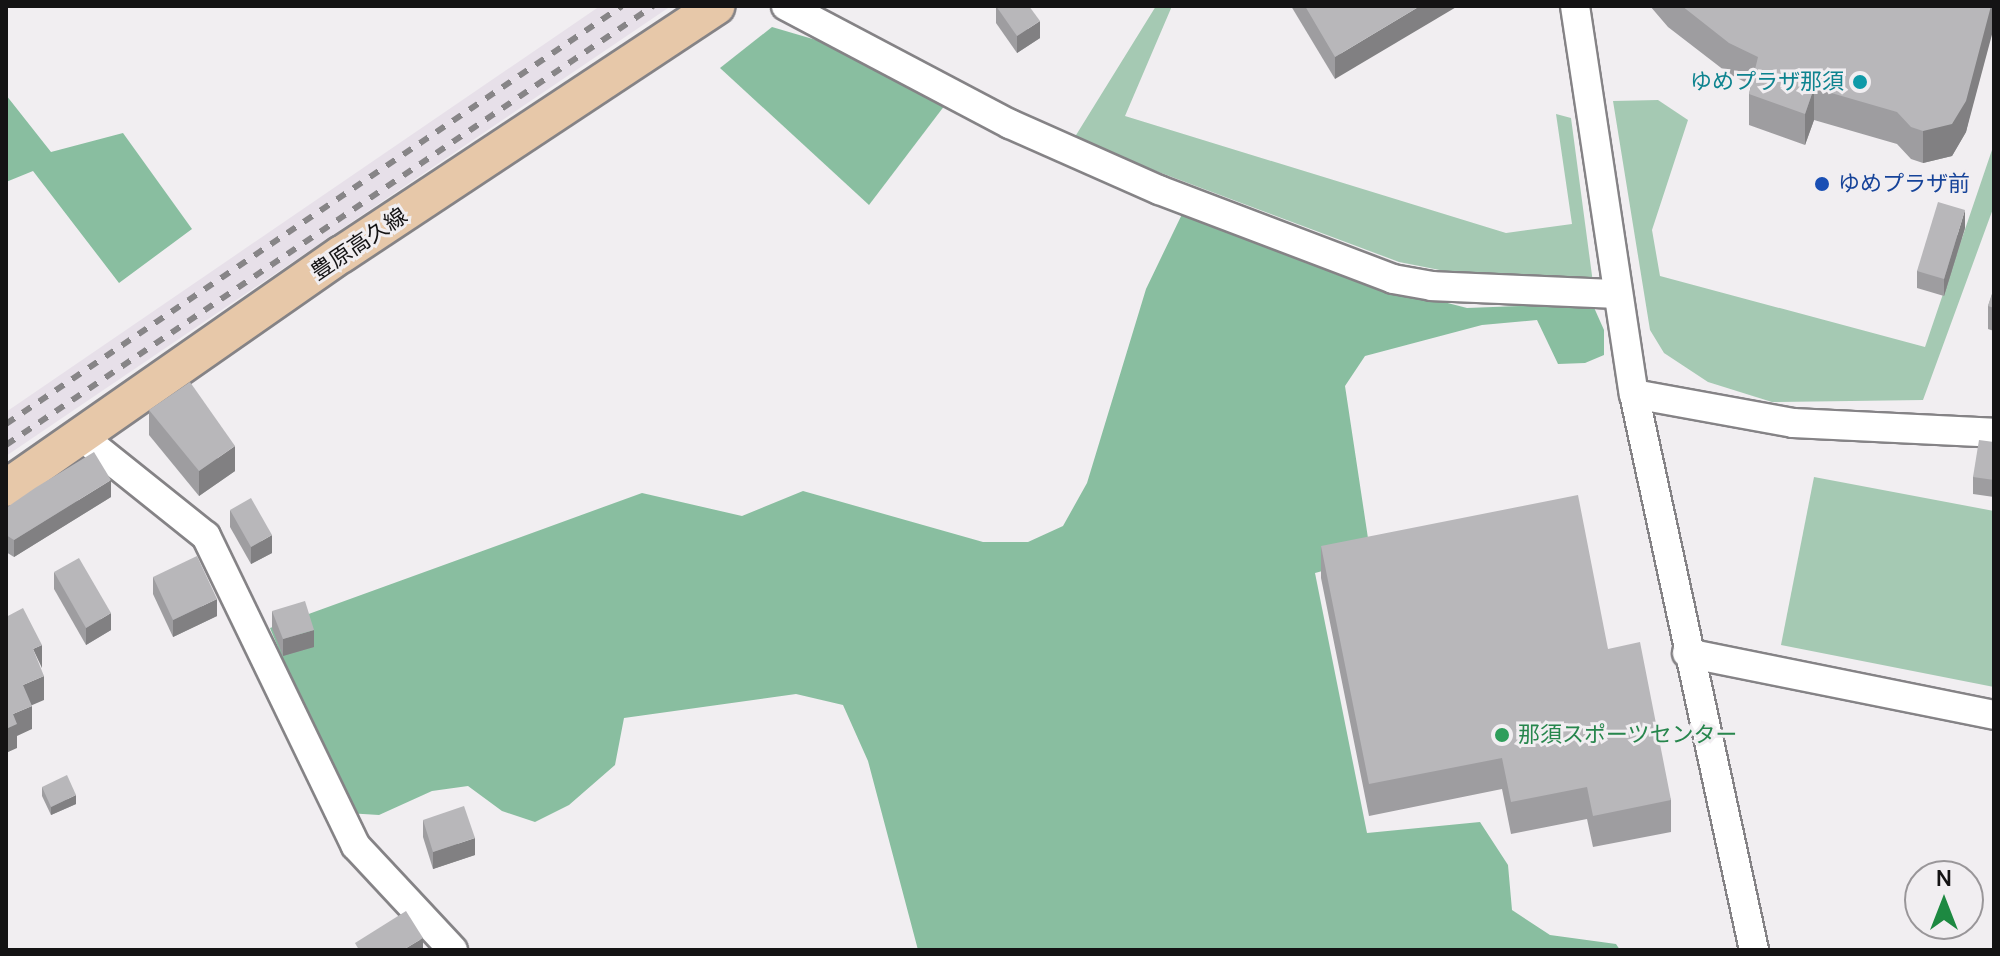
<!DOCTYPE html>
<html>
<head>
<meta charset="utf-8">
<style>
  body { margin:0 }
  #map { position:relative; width:2000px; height:956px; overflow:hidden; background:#f1eef1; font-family:Manrope,"Noto Sans JP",sans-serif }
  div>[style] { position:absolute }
  .built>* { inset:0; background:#e7e0e9 }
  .green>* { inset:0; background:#a5c9b3 }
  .forest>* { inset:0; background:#89bea0 }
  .roads { filter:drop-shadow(2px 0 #858386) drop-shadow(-2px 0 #858386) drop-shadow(0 2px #858386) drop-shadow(0 -2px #858386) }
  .minor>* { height:28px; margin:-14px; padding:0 14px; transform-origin:14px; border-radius:14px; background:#fff }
  .major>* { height:36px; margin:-18px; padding:0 18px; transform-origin:18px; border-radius:18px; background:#e7c8a9 }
  .rail>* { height:6px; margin-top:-3px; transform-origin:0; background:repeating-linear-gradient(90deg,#878587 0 10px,transparent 0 20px) }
  .wall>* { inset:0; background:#9e9da0 }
  .shaded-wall>* { inset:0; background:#818082 }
  .building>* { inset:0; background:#b8b7ba }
  .dots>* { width:22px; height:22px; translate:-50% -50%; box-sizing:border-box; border:4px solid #f1eef1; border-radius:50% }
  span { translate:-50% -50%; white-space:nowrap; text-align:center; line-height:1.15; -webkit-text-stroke:6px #f1eef1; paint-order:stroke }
  .culture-label { font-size:22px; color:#0d838f }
  .right { translate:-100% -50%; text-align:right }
  .transit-label { font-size:22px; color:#164399 }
  .left { translate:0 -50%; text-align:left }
  .street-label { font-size:22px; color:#141314 }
  .leisure-label { font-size:22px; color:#27864d }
  .frame { position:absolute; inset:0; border:8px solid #141314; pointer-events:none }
  .north { position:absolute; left:1904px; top:860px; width:80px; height:80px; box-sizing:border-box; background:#f1eef1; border:2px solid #999699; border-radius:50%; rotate:0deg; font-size:22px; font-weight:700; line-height:32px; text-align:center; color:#141314 }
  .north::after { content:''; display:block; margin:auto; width:28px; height:36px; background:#1d8941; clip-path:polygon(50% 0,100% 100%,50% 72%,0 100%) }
</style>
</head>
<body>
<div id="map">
  <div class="built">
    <div style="clip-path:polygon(600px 6px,671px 6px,6px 456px,6px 412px)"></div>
  </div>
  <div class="green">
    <div style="clip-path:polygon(1156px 6px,1172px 6px,1125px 116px,1506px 233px,1572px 224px,1556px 114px,1571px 118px,1593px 283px,1460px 274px,1399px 262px,1073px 140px)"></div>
    <div style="clip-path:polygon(1658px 100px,1688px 120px,1652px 230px,1660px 276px,1925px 347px,1994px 144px,1994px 206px,1923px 400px,1772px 402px,1708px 382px,1664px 353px,1650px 330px,1613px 101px)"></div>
    <div style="clip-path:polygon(1814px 477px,1994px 511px,1994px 687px,1781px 645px)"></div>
  </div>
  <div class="forest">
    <div style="clip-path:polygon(772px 27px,840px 47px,945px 105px,869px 205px,720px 68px)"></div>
    <div style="clip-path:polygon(6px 95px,51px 152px,123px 133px,192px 229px,119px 283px,33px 171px,6px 182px)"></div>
    <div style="clip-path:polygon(1185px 208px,1335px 274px,1467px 308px,1592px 303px,1604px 330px,1604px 355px,1585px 363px,1558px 364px,1537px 320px,1482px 325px,1365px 356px,1345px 386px,1371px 558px,1315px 573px,1367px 833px,1480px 822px,1508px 865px,1512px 910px,1550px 935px,1616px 944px,1620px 950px,918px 950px,868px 761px,843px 705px,796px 694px,624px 718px,615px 765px,569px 805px,535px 822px,502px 811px,468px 786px,432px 791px,379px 815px,347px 813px,270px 628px,642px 493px,742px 516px,803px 491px,983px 542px,1028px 542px,1063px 526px,1087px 483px,1146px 289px)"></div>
  </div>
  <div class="roads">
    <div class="minor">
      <div style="left:786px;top:6px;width:253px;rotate:27.8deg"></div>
      <div style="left:1010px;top:124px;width:163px;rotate:23.9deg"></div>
      <div style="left:1159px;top:190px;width:250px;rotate:20.8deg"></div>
      <div style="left:1393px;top:279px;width:40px;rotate:10deg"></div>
      <div style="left:1432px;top:286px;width:184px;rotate:2.5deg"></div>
      <div style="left:1575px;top:6px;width:392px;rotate:81.4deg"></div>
      <div style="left:1634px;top:394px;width:569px;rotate:77.82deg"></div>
      <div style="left:1634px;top:394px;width:162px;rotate:10.3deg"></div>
      <div style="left:1793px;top:423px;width:201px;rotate:2.8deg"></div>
      <div style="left:81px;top:436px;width:160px;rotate:38.7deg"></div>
      <div style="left:206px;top:536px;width:344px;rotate:64.2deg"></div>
      <div style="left:356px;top:846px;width:142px;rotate:47deg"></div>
      <div style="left:1687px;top:653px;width:313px;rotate:11.4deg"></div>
    </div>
    <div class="major">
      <div style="left:6px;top:488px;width:409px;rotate:-34.9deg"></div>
      <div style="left:342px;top:254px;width:449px;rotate:-33.5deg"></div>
    </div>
  </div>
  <div class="rail">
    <div style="left:6px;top:424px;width:744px;rotate:-34.16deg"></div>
    <div style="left:6px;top:445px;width:782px;rotate:-34.16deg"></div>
  </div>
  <div class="wall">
    <div style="clip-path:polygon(996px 6px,1040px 38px,1017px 53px,996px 23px)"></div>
    <div style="clip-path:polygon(1291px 6px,1351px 6px,1335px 79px)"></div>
    <div style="clip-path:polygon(1650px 6px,1994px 6px,1966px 132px,1952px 156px,1923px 163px,1911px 159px,1897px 144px,1814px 120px,1805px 145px,1749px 125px,1749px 94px,1751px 85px,1729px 74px,1668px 27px)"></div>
    <div style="clip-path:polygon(1965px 228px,1944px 296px,1917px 288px,1917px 271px)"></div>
    <div style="clip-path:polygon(1994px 288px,1994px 331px,1988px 329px,1988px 306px)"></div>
    <div style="clip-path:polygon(149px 410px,235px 471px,199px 496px,149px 435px)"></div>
    <div style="clip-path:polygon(1994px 442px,1994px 497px,1973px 494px,1973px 477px)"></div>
    <div style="clip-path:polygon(111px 497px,14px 557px,6px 552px,6px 508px)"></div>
    <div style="clip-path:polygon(230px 510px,272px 553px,251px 564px,230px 527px)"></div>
    <div style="clip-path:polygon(1321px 546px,1608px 649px,1671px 800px,1671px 832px,1593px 847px,1587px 819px,1511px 834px,1502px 789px,1369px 816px,1321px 578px)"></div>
    <div style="clip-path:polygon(54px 572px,111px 630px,86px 645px,54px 589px)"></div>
    <div style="clip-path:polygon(153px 577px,217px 616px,173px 637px,153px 594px)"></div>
    <div style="clip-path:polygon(272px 611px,314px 647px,283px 656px,272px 628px)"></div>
    <div style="clip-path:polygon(42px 787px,76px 804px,51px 815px,42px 796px)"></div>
    <div style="clip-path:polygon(423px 820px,475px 855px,433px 869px,423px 837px)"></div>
  </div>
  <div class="shaded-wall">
    <div style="clip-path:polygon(1420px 6px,1458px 6px,1335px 79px,1335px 57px)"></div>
    <div style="clip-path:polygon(1991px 6px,1994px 6px,1994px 27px,1966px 132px,1952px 156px,1923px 163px,1923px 131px)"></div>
    <div style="clip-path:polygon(1040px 21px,1040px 38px,1017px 53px,1017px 36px)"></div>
    <div style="clip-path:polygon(1814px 88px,1814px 120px,1805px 145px,1805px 114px)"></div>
    <div style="clip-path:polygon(1965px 210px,1965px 228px,1944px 296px,1944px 279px)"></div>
    <div style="clip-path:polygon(235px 446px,235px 471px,199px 496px,199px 471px)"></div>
    <div style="clip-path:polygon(111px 480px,111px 497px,14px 557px,14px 540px)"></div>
    <div style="clip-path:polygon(272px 535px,272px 553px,251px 564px,251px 547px)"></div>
    <div style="clip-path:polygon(217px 599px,217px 616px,173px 637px,173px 620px)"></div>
    <div style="clip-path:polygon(111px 613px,111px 630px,86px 645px,86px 628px)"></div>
    <div style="clip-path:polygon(314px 630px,314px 647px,283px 656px,283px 639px)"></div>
    <div style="clip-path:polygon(42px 645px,42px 668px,33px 649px)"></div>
    <div style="clip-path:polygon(44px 676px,44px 700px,23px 709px,23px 685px)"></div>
    <div style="clip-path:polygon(32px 706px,32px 729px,17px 736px,17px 748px,6px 753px,6px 729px,13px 714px)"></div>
    <div style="clip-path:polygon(76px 795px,76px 804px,51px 815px,51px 807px)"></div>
    <div style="clip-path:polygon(475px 838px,475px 855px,433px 869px,433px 852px)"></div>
    <div style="clip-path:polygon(423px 938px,423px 950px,403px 950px)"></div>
  </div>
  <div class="building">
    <div style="clip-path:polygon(996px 6px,1029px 6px,1040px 21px,1017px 36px)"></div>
    <div style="clip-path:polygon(1305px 6px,1351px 7px,1420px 6px,1335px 57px)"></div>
    <div style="clip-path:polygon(1682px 6px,1991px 6px,1966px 101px,1952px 124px,1923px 131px,1911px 127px,1897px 112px,1814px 88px,1805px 114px,1749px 94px,1758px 57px,1729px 43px)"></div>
    <div style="clip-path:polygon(1938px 202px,1965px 210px,1944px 279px,1917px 271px)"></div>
    <div style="clip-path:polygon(1994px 288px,1994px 308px,1988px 306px)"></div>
    <div style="clip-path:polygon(190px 382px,235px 446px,199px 471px,149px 410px)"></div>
    <div style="clip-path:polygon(1979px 440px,1994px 442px,1994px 480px,1973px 477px)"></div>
    <div style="clip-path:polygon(94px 452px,111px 480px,14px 540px,6px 535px,6px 508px,35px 488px)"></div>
    <div style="clip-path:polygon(1578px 495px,1608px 649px,1640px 642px,1671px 800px,1593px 816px,1587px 787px,1511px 802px,1502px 758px,1369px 784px,1321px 546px)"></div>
    <div style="clip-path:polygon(251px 498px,272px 535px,251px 547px,230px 510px)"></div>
    <div style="clip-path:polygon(197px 556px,217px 599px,173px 620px,153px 577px)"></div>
    <div style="clip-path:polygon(79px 558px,111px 613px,86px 628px,54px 572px)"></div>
    <div style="clip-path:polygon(305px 601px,314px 630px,283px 639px,272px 611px)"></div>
    <div style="clip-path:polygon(23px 608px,42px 645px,33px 649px,44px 676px,23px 685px,32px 706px,13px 714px,17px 724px,6px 729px,6px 617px)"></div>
    <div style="clip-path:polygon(67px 775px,76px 795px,51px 807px,42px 787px)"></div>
    <div style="clip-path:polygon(464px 806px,475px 838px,433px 852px,423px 820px)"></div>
    <div style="clip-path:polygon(406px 911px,423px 938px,403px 950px,359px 950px,355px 943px)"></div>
  </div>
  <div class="dots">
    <div style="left:1860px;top:82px;background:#0f9aa8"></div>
    <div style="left:1822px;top:184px;background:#1a4fb4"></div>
    <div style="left:1502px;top:735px;background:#2e9e5b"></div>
  </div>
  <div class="culture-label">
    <span class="right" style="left:1844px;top:82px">ゆめプラザ那須</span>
  </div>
  <div class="transit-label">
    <span class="left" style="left:1838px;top:184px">ゆめプラザ前</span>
  </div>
  <div class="street-label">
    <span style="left:359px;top:244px;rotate:-34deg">豊原高久線</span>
  </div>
  <div class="leisure-label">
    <span class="left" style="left:1518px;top:735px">那須スポーツセンター</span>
  </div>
  <div class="frame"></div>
  <div class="north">N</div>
</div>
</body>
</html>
